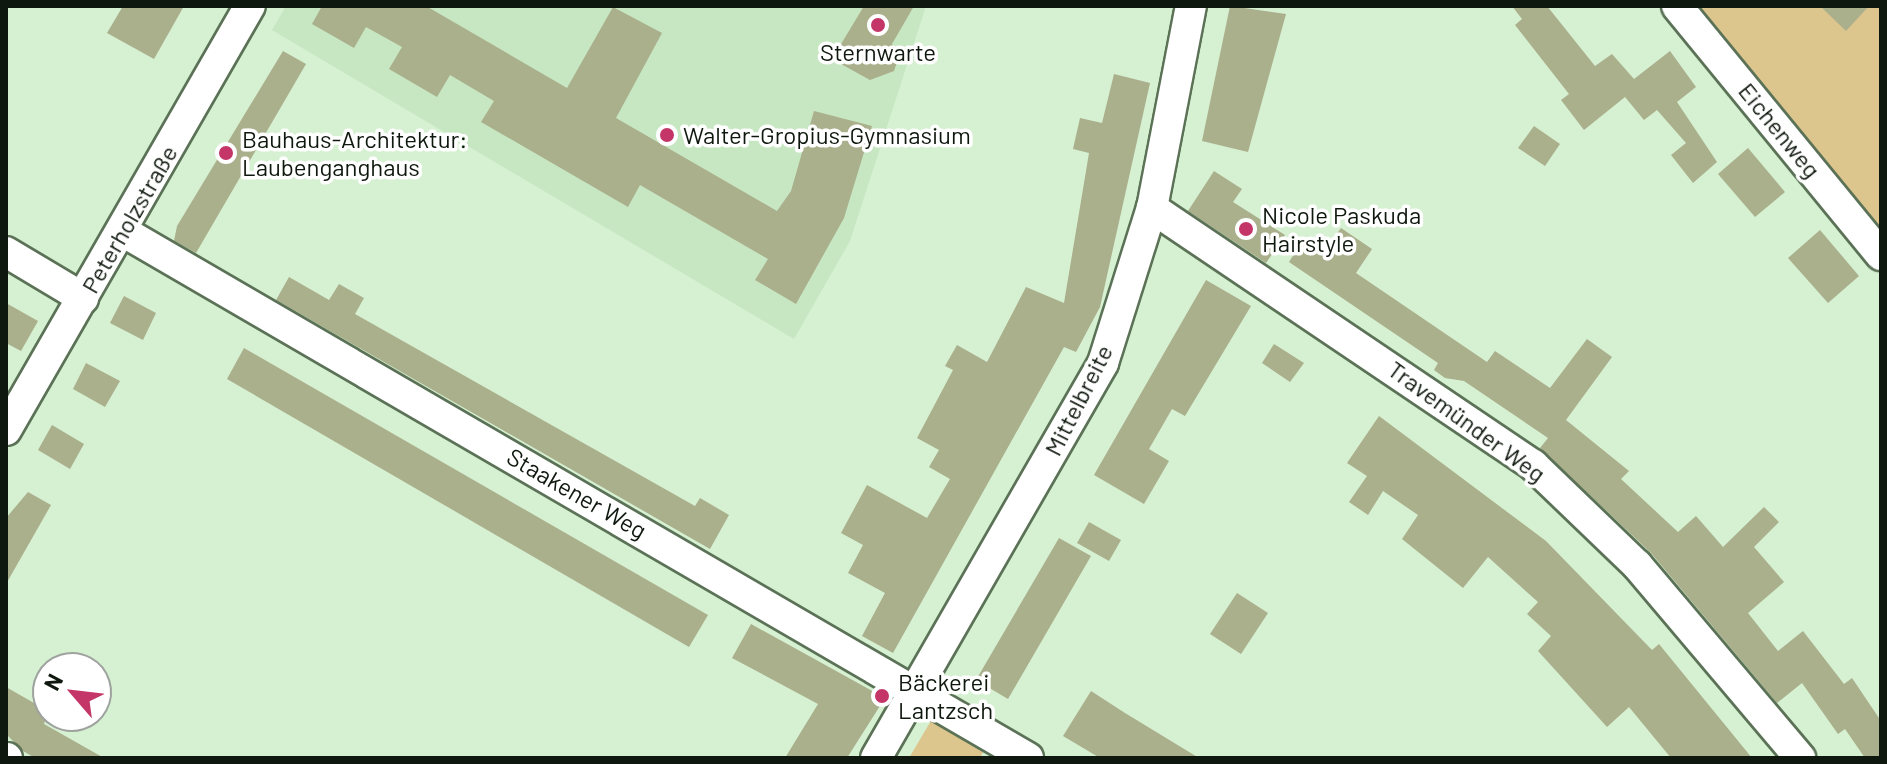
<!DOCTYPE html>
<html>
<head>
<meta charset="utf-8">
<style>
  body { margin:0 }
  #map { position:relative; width:1887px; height:764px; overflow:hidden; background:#d6f0d2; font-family:Barlow,sans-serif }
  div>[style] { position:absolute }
  .built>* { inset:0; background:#c7e6c2 }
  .green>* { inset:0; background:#ddc58e }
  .building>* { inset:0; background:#aaaf8c }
  .roads { filter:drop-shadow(2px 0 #5b7257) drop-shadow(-2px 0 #5b7257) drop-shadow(0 2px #5b7257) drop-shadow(0 -2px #5b7257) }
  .street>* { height:30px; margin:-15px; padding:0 15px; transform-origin:15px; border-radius:15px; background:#fff }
  .dots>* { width:22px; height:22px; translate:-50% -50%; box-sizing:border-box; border:4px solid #fff; border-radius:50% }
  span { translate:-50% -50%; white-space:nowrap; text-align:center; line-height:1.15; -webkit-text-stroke:7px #fff; paint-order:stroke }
  .poi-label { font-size:24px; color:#0f180e }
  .left { translate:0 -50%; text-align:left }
  .street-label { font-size:24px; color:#0f180e }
  .frame { position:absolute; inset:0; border:8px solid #0f180e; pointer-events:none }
  .north { position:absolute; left:32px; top:652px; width:80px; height:80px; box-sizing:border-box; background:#fff; border:2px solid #9fa39f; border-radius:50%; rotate:298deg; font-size:22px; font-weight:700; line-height:32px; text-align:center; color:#0f180e }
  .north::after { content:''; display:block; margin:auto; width:28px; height:36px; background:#c33667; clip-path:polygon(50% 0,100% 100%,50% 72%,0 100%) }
</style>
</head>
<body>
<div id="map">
  <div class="built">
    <div style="clip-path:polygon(286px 6px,926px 6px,850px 241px,794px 339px,272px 30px)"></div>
  </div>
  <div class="green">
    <div style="clip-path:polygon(1691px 6px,1881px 6px,1881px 236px)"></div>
    <div style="clip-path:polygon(935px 714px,987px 745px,980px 758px,909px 758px)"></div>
  </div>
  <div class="building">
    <div style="clip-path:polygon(123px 6px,184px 6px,154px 59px,107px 33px)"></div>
    <div style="clip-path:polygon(322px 6px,426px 6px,567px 88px,613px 7px,662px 33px,616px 118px,777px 211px,791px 191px,814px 111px,872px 126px,844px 218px,796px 304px,755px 280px,768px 259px,640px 185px,628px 207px,481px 122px,494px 101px,450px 75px,437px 97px,389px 69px,402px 47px,366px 27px,354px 48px,312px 24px)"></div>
    <div style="clip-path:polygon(864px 6px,914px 6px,892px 44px,899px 56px,894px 71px,870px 80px,832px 59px)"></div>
    <div style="clip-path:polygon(1230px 6px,1286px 14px,1248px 152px,1202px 141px)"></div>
    <div style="clip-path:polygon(1512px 6px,1547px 6px,1595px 66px,1612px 54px,1634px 79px,1670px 51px,1696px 87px,1677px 102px,1717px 162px,1693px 183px,1671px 155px,1686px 143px,1657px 110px,1644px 120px,1625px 97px,1584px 130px,1561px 100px,1569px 94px,1515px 25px,1522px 19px)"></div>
    <div style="clip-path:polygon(1820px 6px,1869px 6px,1846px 31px)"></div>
    <div style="clip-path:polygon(283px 51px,306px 64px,196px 253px,174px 241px,177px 226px)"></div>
    <div style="clip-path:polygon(1114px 74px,1150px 83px,1100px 307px,1076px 352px,1064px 347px,893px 653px,862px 636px,885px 593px,848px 573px,863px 545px,841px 533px,867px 485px,927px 518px,950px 479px,929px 467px,939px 450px,917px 438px,953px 370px,945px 366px,957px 345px,987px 362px,1026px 287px,1064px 303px,1089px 153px,1073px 149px,1080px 118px,1102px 123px)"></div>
    <div style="clip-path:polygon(1534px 126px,1560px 144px,1545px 166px,1518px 148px)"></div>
    <div style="clip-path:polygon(1748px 148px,1785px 192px,1755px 217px,1718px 174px)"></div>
    <div style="clip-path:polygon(1214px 171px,1242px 189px,1233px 202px,1285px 235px,1266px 263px,1188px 211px)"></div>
    <div style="clip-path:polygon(1341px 228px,1372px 249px,1356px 273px,1487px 362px,1495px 351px,1550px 388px,1587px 339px,1612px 357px,1566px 420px,1629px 471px,1621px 479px,1678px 532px,1696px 516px,1723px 547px,1764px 507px,1779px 522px,1754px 547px,1784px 582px,1748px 613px,1778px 651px,1803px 631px,1844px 684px,1852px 678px,1881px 721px,1881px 758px,1865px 758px,1845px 729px,1838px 734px,1802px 683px,1777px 703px,1651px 553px,1540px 448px,1548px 438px,1464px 381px,1445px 378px,1434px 370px,1438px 363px,1289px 262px,1304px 238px,1324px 252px)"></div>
    <div style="clip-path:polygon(1820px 230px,1859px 276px,1828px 303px,1788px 258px)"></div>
    <div style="clip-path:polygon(289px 277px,329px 300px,339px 284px,364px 298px,355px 314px,695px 506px,700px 498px,729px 515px,710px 549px,276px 300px)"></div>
    <div style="clip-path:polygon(1206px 280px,1251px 306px,1185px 416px,1172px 409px,1149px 449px,1169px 461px,1144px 504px,1094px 475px)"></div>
    <div style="clip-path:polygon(124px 296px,156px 313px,143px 340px,110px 323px)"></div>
    <div style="clip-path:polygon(6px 303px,38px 321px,21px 351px,6px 343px)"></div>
    <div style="clip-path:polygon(1274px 344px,1304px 363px,1290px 382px,1262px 363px)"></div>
    <div style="clip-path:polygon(244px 348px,708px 615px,689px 647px,227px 379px)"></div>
    <div style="clip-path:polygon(86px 363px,120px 381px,105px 407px,73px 389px)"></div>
    <div style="clip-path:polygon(1379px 416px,1546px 541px,1652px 650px,1659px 644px,1752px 758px,1671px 758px,1629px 707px,1607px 727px,1538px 651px,1551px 636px,1527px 614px,1538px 602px,1488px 557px,1463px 588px,1402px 539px,1418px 515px,1383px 491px,1368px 515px,1349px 502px,1367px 476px,1347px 463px)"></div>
    <div style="clip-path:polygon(52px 425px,84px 444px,70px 469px,38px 450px)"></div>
    <div style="clip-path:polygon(28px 492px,51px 505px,6px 584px,6px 518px)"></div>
    <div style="clip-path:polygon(1089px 522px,1121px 540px,1109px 561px,1077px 543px)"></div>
    <div style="clip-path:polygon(1059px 538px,1091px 556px,1008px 699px,976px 680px)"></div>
    <div style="clip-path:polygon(1237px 593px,1268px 613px,1241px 654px,1210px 634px)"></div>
    <div style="clip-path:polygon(751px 624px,885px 698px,847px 758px,785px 758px,818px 704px,732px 658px)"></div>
    <div style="clip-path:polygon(6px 687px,48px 711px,44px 724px,104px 758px,35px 758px,23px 751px,6px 734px)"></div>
    <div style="clip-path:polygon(1091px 691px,1125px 713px,1199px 758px,1100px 758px,1063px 736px)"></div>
  </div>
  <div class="roads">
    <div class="street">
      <div style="left:1677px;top:6px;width:322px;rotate:50.7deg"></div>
      <div style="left:1152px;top:208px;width:460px;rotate:34deg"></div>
      <div style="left:1533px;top:465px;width:144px;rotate:43.9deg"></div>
      <div style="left:1637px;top:565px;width:253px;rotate:49.8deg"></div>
      <div style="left:124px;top:232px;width:1046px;rotate:30.19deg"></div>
      <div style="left:6px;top:252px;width:90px;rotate:30.9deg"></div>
      <div style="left:6px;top:430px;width:489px;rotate:-60.1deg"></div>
      <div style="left:6px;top:758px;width:1px"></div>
      <div style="left:876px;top:758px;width:456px;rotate:-60.1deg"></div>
      <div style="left:1103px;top:363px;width:163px;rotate:-72.5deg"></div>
      <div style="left:1152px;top:208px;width:206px;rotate:-79.1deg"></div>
    </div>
  </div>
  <div class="dots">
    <div style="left:878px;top:25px;background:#c33667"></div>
    <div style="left:667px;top:135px;background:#c33667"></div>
    <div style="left:226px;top:153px;background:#c33667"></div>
    <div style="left:1246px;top:229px;background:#c33667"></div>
    <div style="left:882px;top:696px;background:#c33667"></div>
  </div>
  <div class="poi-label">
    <span style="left:878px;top:52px">Sternwarte</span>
    <span class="left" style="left:683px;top:135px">Walter-Gropius-Gymnasium</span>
    <span class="left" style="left:242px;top:153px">Bauhaus-Architektur:<br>Laubenganghaus</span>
    <span class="left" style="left:1262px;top:229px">Nicole Paskuda<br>Hairstyle</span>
    <span class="left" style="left:898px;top:696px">Bäckerei<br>Lantzsch</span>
  </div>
  <div class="street-label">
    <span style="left:1780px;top:130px;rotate:51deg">Eichenweg</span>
    <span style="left:129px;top:219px;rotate:-60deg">Peterholzstraße</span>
    <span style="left:1078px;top:400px;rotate:-63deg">Mittelbreite</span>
    <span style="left:1467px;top:421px;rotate:36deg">Travemünder Weg</span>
    <span style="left:577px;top:493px;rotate:30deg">Staakener Weg</span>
  </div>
  <div class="frame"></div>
  <div class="north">N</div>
</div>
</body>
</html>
